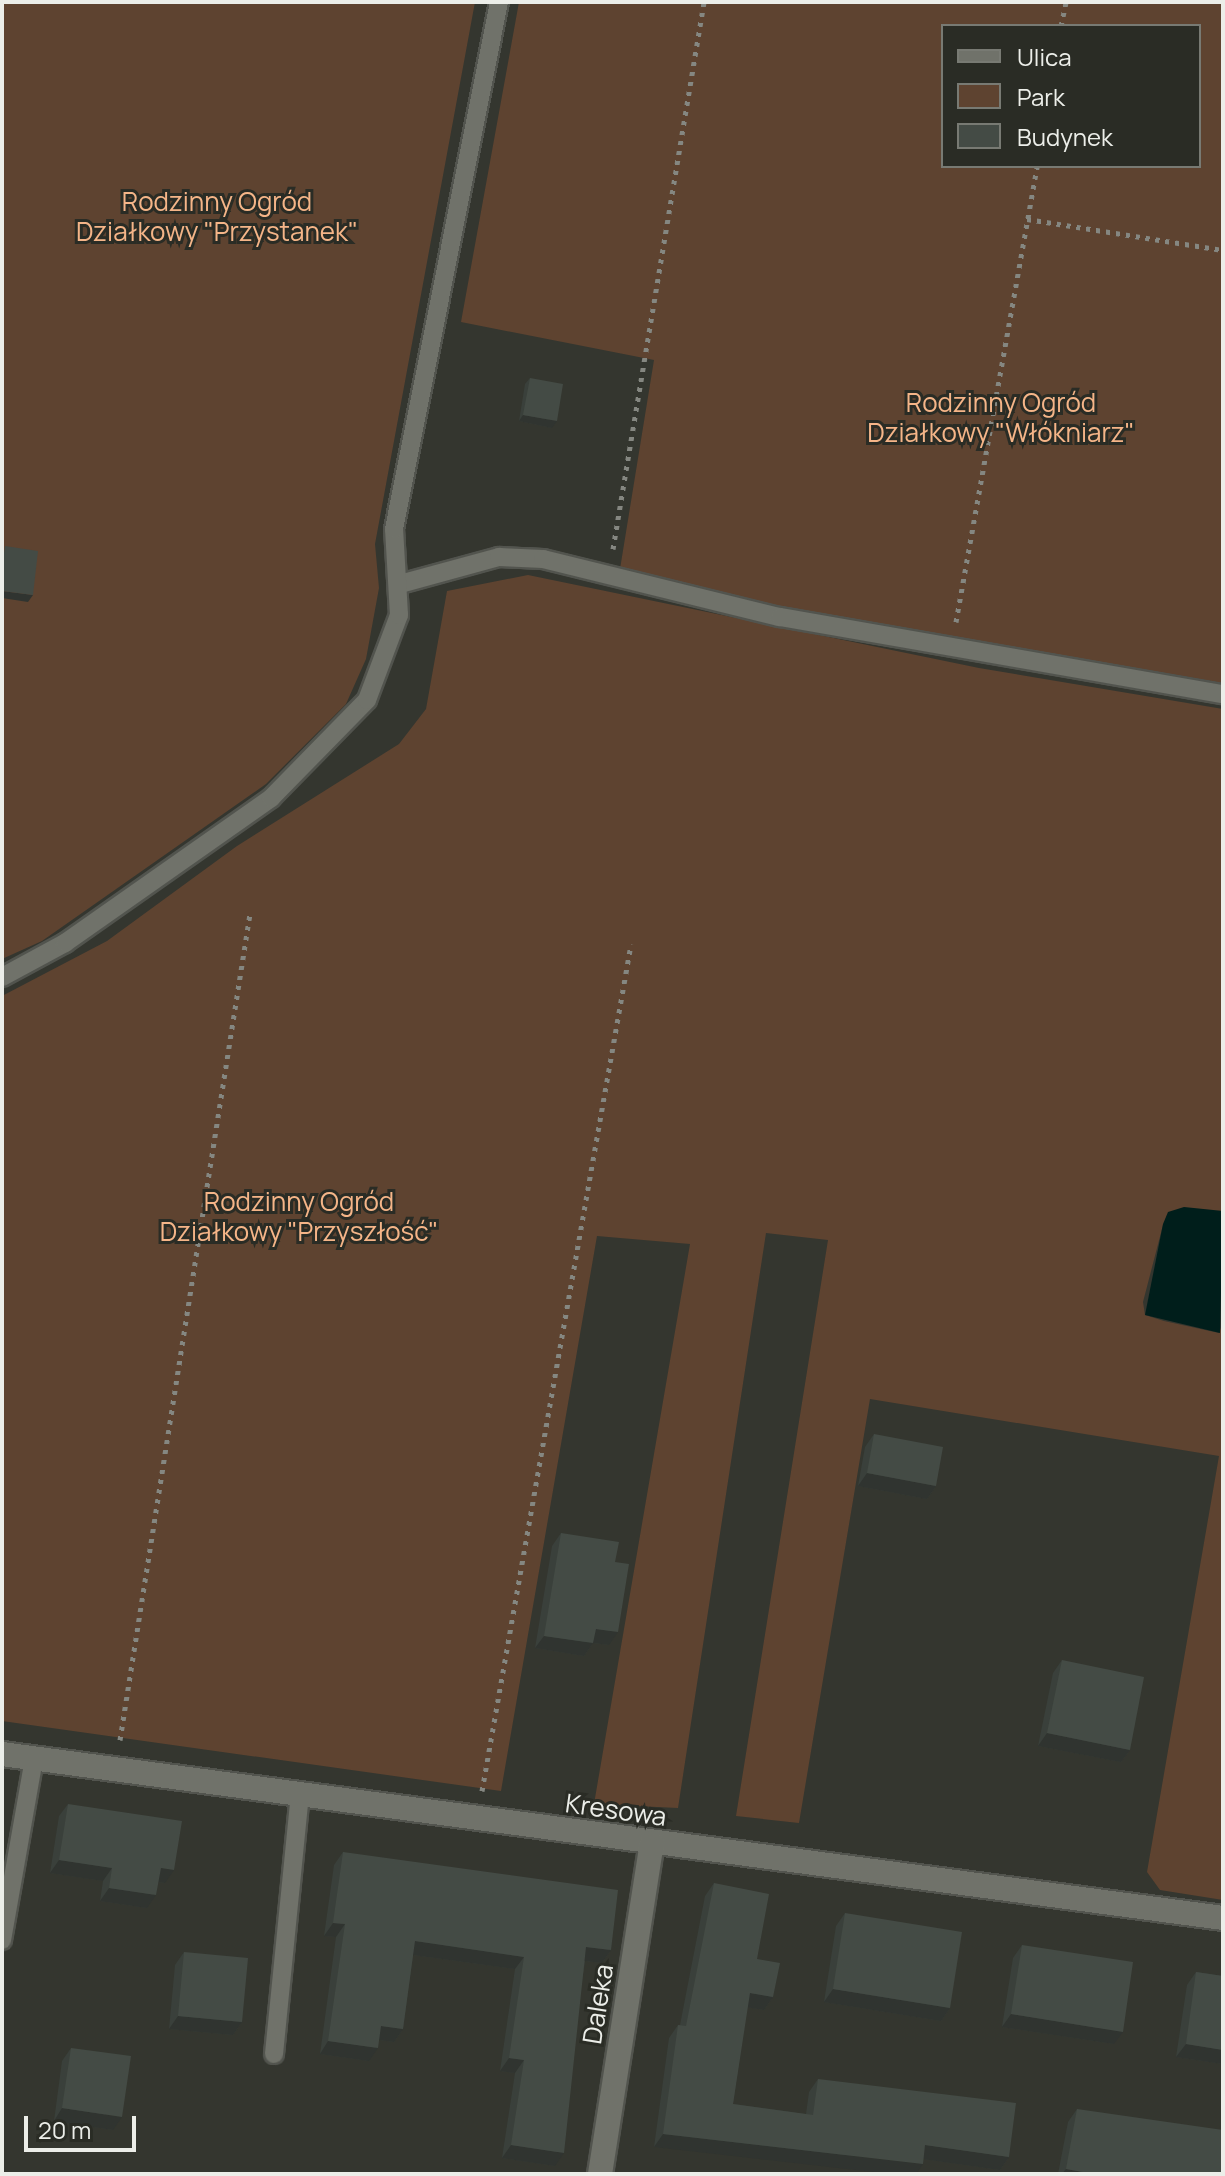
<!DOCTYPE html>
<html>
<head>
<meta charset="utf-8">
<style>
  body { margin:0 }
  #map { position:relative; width:1225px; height:2176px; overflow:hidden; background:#34362f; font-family:Manrope,sans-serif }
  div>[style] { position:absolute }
  .green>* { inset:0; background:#5e4330 }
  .water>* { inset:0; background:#001e1b }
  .path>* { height:5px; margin-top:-2.5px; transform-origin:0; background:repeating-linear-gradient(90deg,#858781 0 4px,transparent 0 10px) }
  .roads { filter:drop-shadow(2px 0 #52544e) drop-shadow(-2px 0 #52544e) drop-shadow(0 2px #52544e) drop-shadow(0 -2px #52544e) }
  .lane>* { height:18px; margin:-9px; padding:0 9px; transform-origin:9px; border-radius:9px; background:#70726a }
  .street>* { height:24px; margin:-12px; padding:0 12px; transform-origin:12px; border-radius:12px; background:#70726a }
  .wall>* { inset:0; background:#3a403b }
  .shaded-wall>* { inset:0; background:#303430 }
  .building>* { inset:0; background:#444b45 }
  span { translate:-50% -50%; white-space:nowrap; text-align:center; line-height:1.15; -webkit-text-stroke:6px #2a2c25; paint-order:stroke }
  .park-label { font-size:26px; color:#f5b588 }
  .street-label { font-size:26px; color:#eceee9 }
  .frame { position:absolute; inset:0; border:4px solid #eceee9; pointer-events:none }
  .legend { position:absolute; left:941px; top:24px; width:260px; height:144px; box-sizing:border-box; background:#2a2c25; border:2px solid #787a73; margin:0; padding:10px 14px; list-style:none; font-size:24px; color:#eceee9 }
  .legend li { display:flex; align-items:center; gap:16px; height:40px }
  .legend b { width:40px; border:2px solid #787a73 }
  .scale { position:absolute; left:24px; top:2116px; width:112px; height:36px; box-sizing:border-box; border:4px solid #eceee9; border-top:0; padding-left:10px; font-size:24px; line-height:28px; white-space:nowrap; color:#eceee9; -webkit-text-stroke:6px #2a2c25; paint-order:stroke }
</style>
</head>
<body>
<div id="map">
  <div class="green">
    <div style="clip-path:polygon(2px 2px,475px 2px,375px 544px,379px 588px,366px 659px,346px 704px,266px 784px,42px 941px,2px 959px)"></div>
    <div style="clip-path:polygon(evenodd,519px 2px,1223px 2px,1223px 683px,740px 600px,620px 569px,654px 360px,461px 322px,519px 2px,943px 26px,1199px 26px,1199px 166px,943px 166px,943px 26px)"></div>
    <div style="clip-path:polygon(528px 575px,979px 668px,1223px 709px,1223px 1211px,1163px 1225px,1143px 1302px,1145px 1315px,1164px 1321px,1219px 1333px,1223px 1322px,1223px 1900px,1160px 1890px,1147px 1872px,1219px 1456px,870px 1399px,799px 1823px,736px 1816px,828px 1240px,766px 1233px,678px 1808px,594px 1804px,690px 1244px,597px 1236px,501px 1791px,2px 1721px,2px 996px,107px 941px,237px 846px,399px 744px,426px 709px,447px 591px)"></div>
  </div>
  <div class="water">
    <div style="clip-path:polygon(1184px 1207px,1223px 1211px,1220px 1333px,1145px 1315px,1163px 1224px,1168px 1212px)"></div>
  </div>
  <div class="path">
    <div style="left:1061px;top:26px;width:25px;rotate:-78deg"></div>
    <div style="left:1027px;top:219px;width:198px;rotate:9deg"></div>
    <div style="left:613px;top:549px;width:555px;rotate:-80.55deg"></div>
    <div style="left:956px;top:622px;width:463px;rotate:-79.9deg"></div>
    <div style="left:120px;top:1740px;width:836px;rotate:-81.06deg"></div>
    <div style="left:482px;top:1791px;width:860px;rotate:-80.02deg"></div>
  </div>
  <div class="roads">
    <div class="lane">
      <div style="left:400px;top:584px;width:103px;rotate:-15.3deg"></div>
      <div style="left:499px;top:557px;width:44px;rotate:2.6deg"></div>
      <div style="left:543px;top:559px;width:244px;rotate:13.8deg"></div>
      <div style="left:780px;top:617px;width:450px;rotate:9.9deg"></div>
      <div style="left:2px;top:977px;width:72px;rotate:-28.4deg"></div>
      <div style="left:65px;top:943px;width:252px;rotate:-35.1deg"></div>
      <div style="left:271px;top:798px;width:137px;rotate:-45.6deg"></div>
      <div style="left:367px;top:700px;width:91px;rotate:-69.4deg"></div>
      <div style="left:399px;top:615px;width:86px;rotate:-93.3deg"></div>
      <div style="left:394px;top:529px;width:537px;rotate:-78.73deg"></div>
      <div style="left:2px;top:1940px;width:185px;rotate:-80deg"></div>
      <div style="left:274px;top:2054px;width:260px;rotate:-84.3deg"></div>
    </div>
    <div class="street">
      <div style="left:2px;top:1754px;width:1232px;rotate:7.65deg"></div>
      <div style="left:600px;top:2174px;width:335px;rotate:-81.1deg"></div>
    </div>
  </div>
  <div class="wall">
    <div style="clip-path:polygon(530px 378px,552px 428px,519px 421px,525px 384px)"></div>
    <div style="clip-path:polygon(874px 1434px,936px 1486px,927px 1499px,858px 1486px,865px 1447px)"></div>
    <div style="clip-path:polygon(561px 1533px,615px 1562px,609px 1645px,593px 1643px,584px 1656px,535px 1648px,552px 1546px)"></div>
    <div style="clip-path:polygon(1062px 1660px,1130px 1750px,1121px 1762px,1038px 1746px,1053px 1673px)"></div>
    <div style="clip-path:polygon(68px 1804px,165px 1883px,158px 1882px,147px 1908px,100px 1901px,103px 1881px,50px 1873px,59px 1816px)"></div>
    <div style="clip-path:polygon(343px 1852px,611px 1950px,602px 1963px,585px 1961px,555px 2166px,502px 2158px,515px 2073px,500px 2071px,515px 1969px,413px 1955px,403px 2029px,394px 2042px,379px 2040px,369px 2061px,320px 2054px,336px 1937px,324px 1936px,334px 1865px)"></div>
    <div style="clip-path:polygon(714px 1883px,757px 1959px,773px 1997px,764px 2010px,747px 2007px,733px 2104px,806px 2114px,809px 2092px,818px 2079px,1009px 2157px,1000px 2170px,924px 2159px,654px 2147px,669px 2038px,678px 2025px,680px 2025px,705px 1896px)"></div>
    <div style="clip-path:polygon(845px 1913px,950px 2008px,941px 2021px,824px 2002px,836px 1926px)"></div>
    <div style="clip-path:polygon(1022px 1945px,1114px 2044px,1002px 2027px,1013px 1958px)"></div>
    <div style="clip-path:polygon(184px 1952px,242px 2022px,233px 2035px,169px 2029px,175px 1965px)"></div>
    <div style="clip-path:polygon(1196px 1972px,1223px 1976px,1223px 2064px,1176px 2057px,1187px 1985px)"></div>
    <div style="clip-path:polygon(71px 2048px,113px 2130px,54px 2121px,62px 2061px)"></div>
    <div style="clip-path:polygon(1077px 2109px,1223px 2174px,1058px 2174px,1068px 2122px)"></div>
  </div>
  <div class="shaded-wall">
    <div style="clip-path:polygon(523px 415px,557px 421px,552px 428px,519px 421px)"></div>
    <div style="clip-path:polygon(2px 591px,33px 595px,28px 602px,2px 598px)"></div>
    <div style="clip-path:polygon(867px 1473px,936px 1486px,927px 1499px,858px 1486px)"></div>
    <div style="clip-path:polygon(596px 1629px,618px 1632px,609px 1645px,586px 1642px)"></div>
    <div style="clip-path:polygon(544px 1636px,593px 1643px,584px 1656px,535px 1648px)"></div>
    <div style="clip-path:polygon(1047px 1733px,1130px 1750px,1121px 1762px,1038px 1746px)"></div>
    <div style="clip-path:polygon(59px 1860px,112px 1868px,103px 1881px,50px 1873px)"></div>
    <div style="clip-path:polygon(161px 1868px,174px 1870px,165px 1883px,152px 1881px)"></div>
    <div style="clip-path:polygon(109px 1888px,156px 1895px,147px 1908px,100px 1901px)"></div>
    <div style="clip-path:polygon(333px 1923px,345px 1924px,336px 1937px,324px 1936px)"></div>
    <div style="clip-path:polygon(415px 1941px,524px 1957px,515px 1969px,406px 1954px)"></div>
    <div style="clip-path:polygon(586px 1947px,611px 1950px,602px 1963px,577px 1960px)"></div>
    <div style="clip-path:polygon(833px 1989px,950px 2008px,941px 2021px,824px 2002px)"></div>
    <div style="clip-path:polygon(750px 1993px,773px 1997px,764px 2010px,740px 2006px)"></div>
    <div style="clip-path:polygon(1011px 2014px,1123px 2032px,1114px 2044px,1002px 2027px)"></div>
    <div style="clip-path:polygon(178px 2016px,242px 2022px,233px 2035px,169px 2029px)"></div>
    <div style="clip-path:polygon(381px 2026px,403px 2029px,394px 2042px,372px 2039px)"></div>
    <div style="clip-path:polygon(328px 2041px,378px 2048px,369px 2061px,320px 2054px)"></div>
    <div style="clip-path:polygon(1186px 2044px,1223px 2050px,1223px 2064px,1176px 2057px)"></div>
    <div style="clip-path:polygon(509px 2058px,524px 2060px,515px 2073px,500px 2071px)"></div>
    <div style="clip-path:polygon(62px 2108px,122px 2117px,113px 2130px,54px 2121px)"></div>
    <div style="clip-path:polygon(663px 2134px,923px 2164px,916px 2174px,891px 2174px,654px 2147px)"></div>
    <div style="clip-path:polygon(511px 2145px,564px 2153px,555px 2166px,502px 2158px)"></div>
    <div style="clip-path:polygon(925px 2145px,1009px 2157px,1000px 2170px,916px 2158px)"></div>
    <div style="clip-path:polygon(1066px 2169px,1094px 2174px,1062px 2174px)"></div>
  </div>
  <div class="building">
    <div style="clip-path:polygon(530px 378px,563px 384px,557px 421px,523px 415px)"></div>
    <div style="clip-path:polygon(5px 546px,38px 551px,33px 595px,2px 591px,2px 566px)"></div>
    <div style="clip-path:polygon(874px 1434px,943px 1447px,936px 1486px,867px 1473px)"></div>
    <div style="clip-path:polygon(561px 1533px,619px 1542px,615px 1562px,629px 1564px,618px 1632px,596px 1629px,593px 1643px,544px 1636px)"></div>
    <div style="clip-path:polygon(1062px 1660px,1144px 1677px,1130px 1750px,1047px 1733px)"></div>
    <div style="clip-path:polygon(68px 1804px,182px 1821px,174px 1870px,161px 1868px,156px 1895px,109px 1888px,112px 1868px,59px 1860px)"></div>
    <div style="clip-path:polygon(343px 1852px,618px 1890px,611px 1950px,586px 1947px,564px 2153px,511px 2145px,524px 2060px,509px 2058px,524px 1957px,415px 1941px,403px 2029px,381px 2026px,378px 2048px,328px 2041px,345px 1924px,333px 1923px)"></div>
    <div style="clip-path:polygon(714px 1883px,769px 1894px,757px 1959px,780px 1963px,773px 1997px,750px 1993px,733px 2104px,813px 2115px,818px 2079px,1016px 2103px,1009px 2157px,925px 2145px,923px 2164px,663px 2134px,678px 2025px,686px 2026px)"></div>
    <div style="clip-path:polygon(845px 1913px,962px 1932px,950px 2008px,833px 1989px)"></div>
    <div style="clip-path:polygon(1022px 1945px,1133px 1962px,1123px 2032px,1011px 2014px)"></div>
    <div style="clip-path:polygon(184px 1952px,248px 1958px,242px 2022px,178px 2016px)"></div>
    <div style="clip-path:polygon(1196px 1972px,1223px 1976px,1223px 2050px,1186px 2044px)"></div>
    <div style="clip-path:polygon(71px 2048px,131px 2056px,122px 2117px,62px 2108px)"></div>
    <div style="clip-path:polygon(1077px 2109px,1223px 2130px,1223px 2174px,1094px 2174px,1066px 2169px)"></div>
  </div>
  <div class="park-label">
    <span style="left:217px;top:217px">Rodzinny Ogród<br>Działkowy "Przystanek"</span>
    <span style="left:1001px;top:418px">Rodzinny Ogród<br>Działkowy "Włókniarz"</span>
    <span style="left:299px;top:1217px">Rodzinny Ogród<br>Działkowy "Przyszłość"</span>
  </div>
  <div class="street-label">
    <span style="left:616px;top:1810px;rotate:8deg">Kresowa</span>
    <span style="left:598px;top:2004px;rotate:-81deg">Daleka</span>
  </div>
  <div class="frame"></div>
  <ul class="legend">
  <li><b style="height:10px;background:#70726a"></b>Ulica</li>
  <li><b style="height:22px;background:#5e4330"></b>Park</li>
  <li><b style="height:22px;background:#444b45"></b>Budynek</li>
  </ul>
  <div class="scale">20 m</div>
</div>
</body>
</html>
